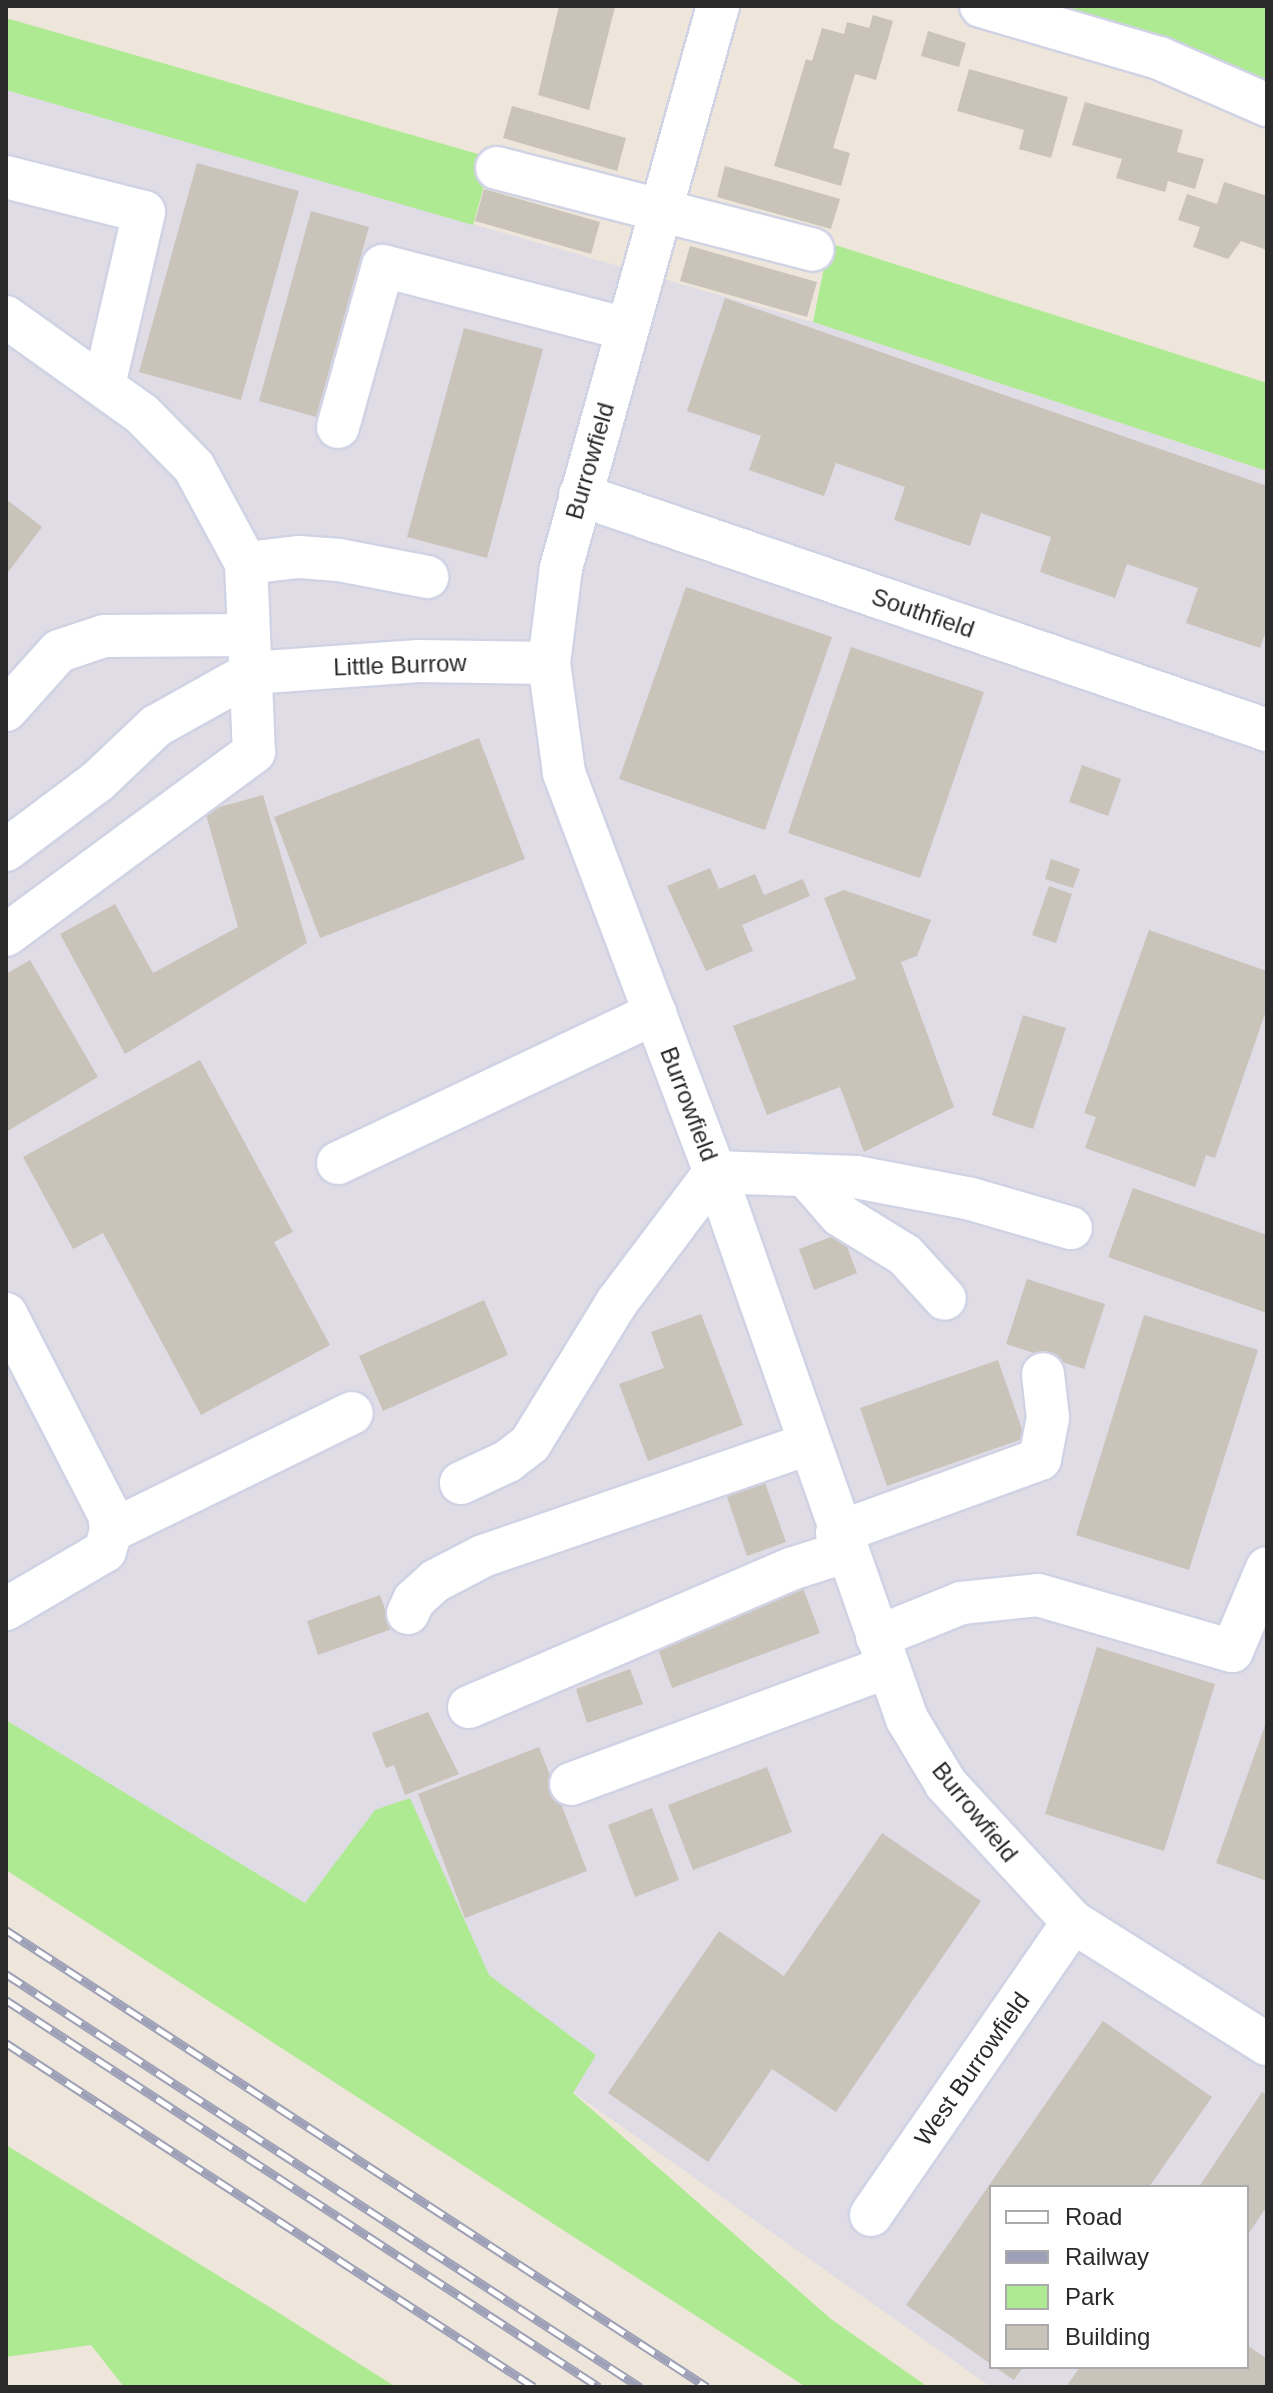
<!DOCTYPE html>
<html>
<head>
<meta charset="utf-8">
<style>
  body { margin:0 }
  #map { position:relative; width:1273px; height:2393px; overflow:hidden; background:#eee6db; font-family:Helvetica,sans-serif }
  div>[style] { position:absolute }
  .industrial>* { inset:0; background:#dfdce5 }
  .green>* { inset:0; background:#aeea92 }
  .building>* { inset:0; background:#c9c3ba }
  .roads { filter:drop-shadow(2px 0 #d0d3e4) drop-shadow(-2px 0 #d0d3e4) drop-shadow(0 2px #d0d3e4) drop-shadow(0 -2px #d0d3e4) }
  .minor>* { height:42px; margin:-21px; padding:0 21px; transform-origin:21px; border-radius:21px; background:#fff }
  .rail>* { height:9px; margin-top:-4.5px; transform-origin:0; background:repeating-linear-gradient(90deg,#fff 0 18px,#9da0b6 0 36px); box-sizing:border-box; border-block:2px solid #9da0b6 }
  span { translate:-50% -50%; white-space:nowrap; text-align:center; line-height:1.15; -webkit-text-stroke:8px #fff; paint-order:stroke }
  .street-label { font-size:24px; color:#2a2a2a }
  .frame { position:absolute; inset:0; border:8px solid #2a2a2a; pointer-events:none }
  .legend { position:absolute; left:989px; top:2185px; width:260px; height:184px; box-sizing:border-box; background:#fff; border:2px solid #aaa; margin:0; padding:10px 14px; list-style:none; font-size:24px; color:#2a2a2a }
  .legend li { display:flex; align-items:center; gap:16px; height:40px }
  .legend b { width:40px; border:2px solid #aaa }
</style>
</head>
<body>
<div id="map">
  <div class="industrial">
    <div style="clip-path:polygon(evenodd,6px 90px,813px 322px,1267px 471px,1267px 2387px,991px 2387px,305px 1903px,6px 1720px,6px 90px,991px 2187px,1247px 2187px,1247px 2367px,991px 2367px,991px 2187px)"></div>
  </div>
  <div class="green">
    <div style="clip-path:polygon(1029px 6px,1267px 6px,1267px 85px,1236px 68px)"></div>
    <div style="clip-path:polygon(6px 18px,492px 158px,473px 225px,6px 90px)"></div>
    <div style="clip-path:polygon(829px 243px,1267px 383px,1267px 471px,813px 322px)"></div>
    <div style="clip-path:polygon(6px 1720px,305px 1903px,375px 1810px,410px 1798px,489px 1975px,596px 2055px,573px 2093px,831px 2319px,928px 2387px,806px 2387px,6px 1870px)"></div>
    <div style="clip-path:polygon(6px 2145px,271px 2308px,396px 2387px,124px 2387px,91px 2345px,6px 2357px)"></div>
  </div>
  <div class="building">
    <div style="clip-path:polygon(559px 6px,615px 7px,589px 110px,538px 95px)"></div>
    <div style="clip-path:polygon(873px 15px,893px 21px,876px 80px,855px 74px,833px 148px,850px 153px,841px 186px,774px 166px,806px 59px,812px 61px,822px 28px,844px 34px,847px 22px,869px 28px)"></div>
    <div style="clip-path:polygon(928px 31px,966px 43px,959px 67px,921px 56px)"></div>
    <div style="clip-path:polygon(969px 69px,1068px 97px,1051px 158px,1019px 149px,1024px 130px,957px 111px)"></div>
    <div style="clip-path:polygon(1085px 102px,1183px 130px,1177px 152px,1204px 159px,1195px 189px,1168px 181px,1165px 192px,1116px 178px,1122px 159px,1072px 145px)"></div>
    <div style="clip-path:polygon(512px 106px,626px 138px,617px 171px,503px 138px)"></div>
    <div style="clip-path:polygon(197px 163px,299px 191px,241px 400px,139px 372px)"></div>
    <div style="clip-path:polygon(725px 166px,840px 199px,831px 229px,717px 197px)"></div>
    <div style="clip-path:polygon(1224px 182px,1267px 196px,1267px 250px,1241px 241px,1228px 259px,1193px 247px,1200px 227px,1178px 220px,1187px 194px,1217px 204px)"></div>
    <div style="clip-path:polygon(484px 189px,600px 222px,591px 254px,475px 221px)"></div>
    <div style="clip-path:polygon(311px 211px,369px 227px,316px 417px,259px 401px)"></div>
    <div style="clip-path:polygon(690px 246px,817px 282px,807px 317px,680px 281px)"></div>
    <div style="clip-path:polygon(725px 298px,1267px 486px,1267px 628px,1260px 648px,1186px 623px,1198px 588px,1162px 576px,1127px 564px,1115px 598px,1040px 572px,1051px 537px,981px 513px,970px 546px,894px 520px,905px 487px,836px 463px,824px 496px,749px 470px,761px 436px,687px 411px)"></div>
    <div style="clip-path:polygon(464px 328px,543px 349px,487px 558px,407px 537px)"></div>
    <div style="clip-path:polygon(6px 499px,42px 527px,6px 575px)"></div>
    <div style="clip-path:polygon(686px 587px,832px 637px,765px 830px,619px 779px)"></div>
    <div style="clip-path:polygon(851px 647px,984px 692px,920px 878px,788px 833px)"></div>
    <div style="clip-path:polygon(479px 738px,525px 859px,320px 938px,274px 817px)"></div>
    <div style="clip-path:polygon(1082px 765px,1121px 779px,1108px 816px,1069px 802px)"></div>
    <div style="clip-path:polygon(263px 795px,307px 943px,125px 1054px,60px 934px,115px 904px,153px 973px,238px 927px,205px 811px)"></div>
    <div style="clip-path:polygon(1051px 859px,1080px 869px,1073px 888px,1045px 879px)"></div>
    <div style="clip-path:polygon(710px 868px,719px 889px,755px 874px,764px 895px,803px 879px,810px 896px,742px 925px,753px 951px,706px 971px,667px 886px)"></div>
    <div style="clip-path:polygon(1049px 886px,1072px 894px,1056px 943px,1032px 935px)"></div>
    <div style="clip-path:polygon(844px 890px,931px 920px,917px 956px,901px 962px,954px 1107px,864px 1152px,840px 1087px,767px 1115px,733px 1026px,856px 979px,824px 898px)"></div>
    <div style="clip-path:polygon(1149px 930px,1267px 971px,1267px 1008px,1215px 1158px,1206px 1155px,1195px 1187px,1085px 1148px,1096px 1117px,1084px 1113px)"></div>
    <div style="clip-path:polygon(30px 960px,98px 1077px,6px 1132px,6px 974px)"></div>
    <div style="clip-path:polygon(1023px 1015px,1066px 1028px,1033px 1129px,992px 1115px)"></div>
    <div style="clip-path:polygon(200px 1060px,293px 1232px,274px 1242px,330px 1345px,201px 1415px,103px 1233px,73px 1249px,23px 1157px)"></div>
    <div style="clip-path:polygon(1133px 1188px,1267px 1235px,1267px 1313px,1108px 1257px)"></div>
    <div style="clip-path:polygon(842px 1233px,857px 1273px,814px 1290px,799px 1249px)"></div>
    <div style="clip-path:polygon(1027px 1279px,1105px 1304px,1084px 1369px,1006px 1344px)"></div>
    <div style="clip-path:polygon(484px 1300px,508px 1355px,383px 1411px,359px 1356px)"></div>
    <div style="clip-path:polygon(701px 1314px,743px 1425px,648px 1461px,619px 1384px,664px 1368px,651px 1332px)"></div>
    <div style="clip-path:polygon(1144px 1315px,1258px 1350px,1189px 1570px,1076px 1535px)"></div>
    <div style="clip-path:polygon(998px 1360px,1025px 1438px,887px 1486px,860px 1408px)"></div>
    <div style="clip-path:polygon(763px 1477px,786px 1542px,747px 1556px,725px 1491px)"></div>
    <div style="clip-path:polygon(800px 1580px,820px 1633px,672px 1688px,653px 1635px)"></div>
    <div style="clip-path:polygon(380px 1595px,392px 1629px,318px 1655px,307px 1621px)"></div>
    <div style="clip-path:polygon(1097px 1647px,1215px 1684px,1164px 1851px,1045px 1814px)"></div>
    <div style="clip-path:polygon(630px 1669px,643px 1704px,587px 1723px,576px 1689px)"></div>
    <div style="clip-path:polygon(428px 1712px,459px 1774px,405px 1795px,394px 1765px,386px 1768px,372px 1733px)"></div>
    <div style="clip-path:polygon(1267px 1720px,1267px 1881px,1216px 1863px)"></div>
    <div style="clip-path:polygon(539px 1747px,587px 1871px,465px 1918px,418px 1794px)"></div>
    <div style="clip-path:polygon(767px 1767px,792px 1832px,693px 1870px,668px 1805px)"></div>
    <div style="clip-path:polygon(652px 1808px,679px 1880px,635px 1897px,608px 1825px)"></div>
    <div style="clip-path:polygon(882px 1833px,981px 1901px,836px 2112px,772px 2069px,708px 2162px,608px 2093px,719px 1931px,784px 1976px)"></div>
    <div style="clip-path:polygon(1103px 2021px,1212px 2097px,1149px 2187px,991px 2187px,991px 2364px,906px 2305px)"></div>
    <div style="clip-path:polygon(1262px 2092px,1267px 2095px,1267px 2206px,1247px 2236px,1247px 2187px,1199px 2187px)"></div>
    <div style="clip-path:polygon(1247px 2345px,1267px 2359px,1267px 2387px,1066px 2387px,1080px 2367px,1247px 2367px)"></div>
    <div style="clip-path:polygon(995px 2367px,1023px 2367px,1014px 2380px)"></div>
  </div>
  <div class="roads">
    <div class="minor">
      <div style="left:718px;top:6px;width:584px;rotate:105.61deg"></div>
      <div style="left:561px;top:568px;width:96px;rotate:97.2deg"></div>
      <div style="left:549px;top:663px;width:111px;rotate:82.2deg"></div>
      <div style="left:564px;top:773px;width:427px;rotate:69.3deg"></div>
      <div style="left:715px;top:1172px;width:580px;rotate:70.66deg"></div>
      <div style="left:907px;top:1719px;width:76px;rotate:59deg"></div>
      <div style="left:946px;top:1784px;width:188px;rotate:47.4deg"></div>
      <div style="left:1073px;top:1922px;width:229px;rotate:32.2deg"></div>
      <div style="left:981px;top:6px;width:185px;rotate:16.3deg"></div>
      <div style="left:1159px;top:58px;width:118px;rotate:23.5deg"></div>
      <div style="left:497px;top:168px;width:326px;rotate:14.5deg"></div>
      <div style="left:6px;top:177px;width:142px;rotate:14.2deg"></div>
      <div style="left:144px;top:212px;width:178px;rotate:103deg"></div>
      <div style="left:6px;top:317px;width:167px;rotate:35.5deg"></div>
      <div style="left:142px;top:414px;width:74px;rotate:45.5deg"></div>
      <div style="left:194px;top:467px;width:109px;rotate:61.6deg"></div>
      <div style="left:246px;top:563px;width:189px;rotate:87.6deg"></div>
      <div style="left:254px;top:752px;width:308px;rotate:143.6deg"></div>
      <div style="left:338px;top:427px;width:167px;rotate:-74.4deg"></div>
      <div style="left:383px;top:266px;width:252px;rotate:14.5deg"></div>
      <div style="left:580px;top:495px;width:726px;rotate:18.88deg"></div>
      <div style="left:246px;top:563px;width:53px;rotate:-6.5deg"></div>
      <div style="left:299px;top:557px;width:40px;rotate:4.3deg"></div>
      <div style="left:339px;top:560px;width:90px;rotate:10.9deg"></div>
      <div style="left:6px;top:710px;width:79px;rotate:-48.1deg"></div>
      <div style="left:59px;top:651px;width:47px;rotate:-18.4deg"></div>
      <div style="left:104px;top:636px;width:145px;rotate:-0.4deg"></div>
      <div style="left:6px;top:850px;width:115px;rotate:-36.9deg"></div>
      <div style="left:98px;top:781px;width:80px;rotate:-43.5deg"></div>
      <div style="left:156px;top:726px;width:109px;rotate:-29.2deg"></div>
      <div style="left:251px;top:673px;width:168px;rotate:-4.1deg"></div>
      <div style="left:419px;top:661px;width:130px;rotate:0.9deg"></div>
      <div style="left:338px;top:1163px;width:351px;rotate:-25.3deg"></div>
      <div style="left:805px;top:1175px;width:53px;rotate:48.8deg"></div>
      <div style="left:840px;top:1215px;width:76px;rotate:31.6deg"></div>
      <div style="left:905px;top:1255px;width:59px;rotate:47.7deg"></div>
      <div style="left:6px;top:1314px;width:225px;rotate:62.8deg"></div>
      <div style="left:109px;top:1514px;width:17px;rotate:83deg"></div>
      <div style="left:111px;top:1531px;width:21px;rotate:107deg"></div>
      <div style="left:105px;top:1551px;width:115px;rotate:149.6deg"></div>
      <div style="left:461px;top:1483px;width:52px;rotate:-25.1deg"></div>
      <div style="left:508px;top:1461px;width:28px;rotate:-38deg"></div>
      <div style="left:530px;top:1444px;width:167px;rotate:-58.5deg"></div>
      <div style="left:617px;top:1302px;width:163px;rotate:-53deg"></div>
      <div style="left:715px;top:1172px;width:141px;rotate:2deg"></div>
      <div style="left:856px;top:1177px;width:117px;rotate:10.8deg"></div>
      <div style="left:971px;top:1199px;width:104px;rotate:16.2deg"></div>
      <div style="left:111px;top:1531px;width:268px;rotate:-26.1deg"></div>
      <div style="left:837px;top:1533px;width:216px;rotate:-20deg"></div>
      <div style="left:1040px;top:1459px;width:42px;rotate:-79deg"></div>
      <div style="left:1048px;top:1418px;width:44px;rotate:-96.5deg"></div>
      <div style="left:408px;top:1613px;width:14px;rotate:-65deg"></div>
      <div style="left:414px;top:1600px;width:28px;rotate:-42deg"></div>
      <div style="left:435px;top:1581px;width:54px;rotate:-27.5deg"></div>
      <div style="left:483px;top:1556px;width:344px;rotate:-19deg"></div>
      <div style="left:877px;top:1637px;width:91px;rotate:-22deg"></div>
      <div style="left:961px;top:1603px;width:77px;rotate:-5.9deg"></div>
      <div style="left:1038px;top:1595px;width:202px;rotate:16.1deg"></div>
      <div style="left:1232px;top:1651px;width:90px;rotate:-67.1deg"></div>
      <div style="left:469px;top:1707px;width:350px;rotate:-23.2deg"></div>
      <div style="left:791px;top:1569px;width:56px;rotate:-17.8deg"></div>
      <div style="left:571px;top:1784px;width:338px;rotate:-20.3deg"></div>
      <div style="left:871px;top:2215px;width:356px;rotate:-55.4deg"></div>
    </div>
  </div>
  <div class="rail">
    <div style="left:6px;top:1930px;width:837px;rotate:33.1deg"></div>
    <div style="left:6px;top:1974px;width:757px;rotate:33.08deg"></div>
    <div style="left:6px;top:2000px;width:708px;rotate:33.13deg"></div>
    <div style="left:6px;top:2043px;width:630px;rotate:33.08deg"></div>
  </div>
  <div class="street-label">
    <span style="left:590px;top:461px;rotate:-74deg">Burrowfield</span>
    <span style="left:923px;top:613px;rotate:19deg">Southfield</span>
    <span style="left:400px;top:665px;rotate:-2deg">Little Burrow</span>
    <span style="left:689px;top:1104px;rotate:69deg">Burrowfield</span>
    <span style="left:975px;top:1812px;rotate:51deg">Burrowfield</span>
    <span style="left:972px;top:2069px;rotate:-55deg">West Burrowfield</span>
  </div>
  <div class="frame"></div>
  <ul class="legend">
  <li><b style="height:10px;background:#fff"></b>Road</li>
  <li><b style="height:10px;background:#9da0b6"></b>Railway</li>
  <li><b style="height:22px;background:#aeea92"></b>Park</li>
  <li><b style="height:22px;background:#c9c3ba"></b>Building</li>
  </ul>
</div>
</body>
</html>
